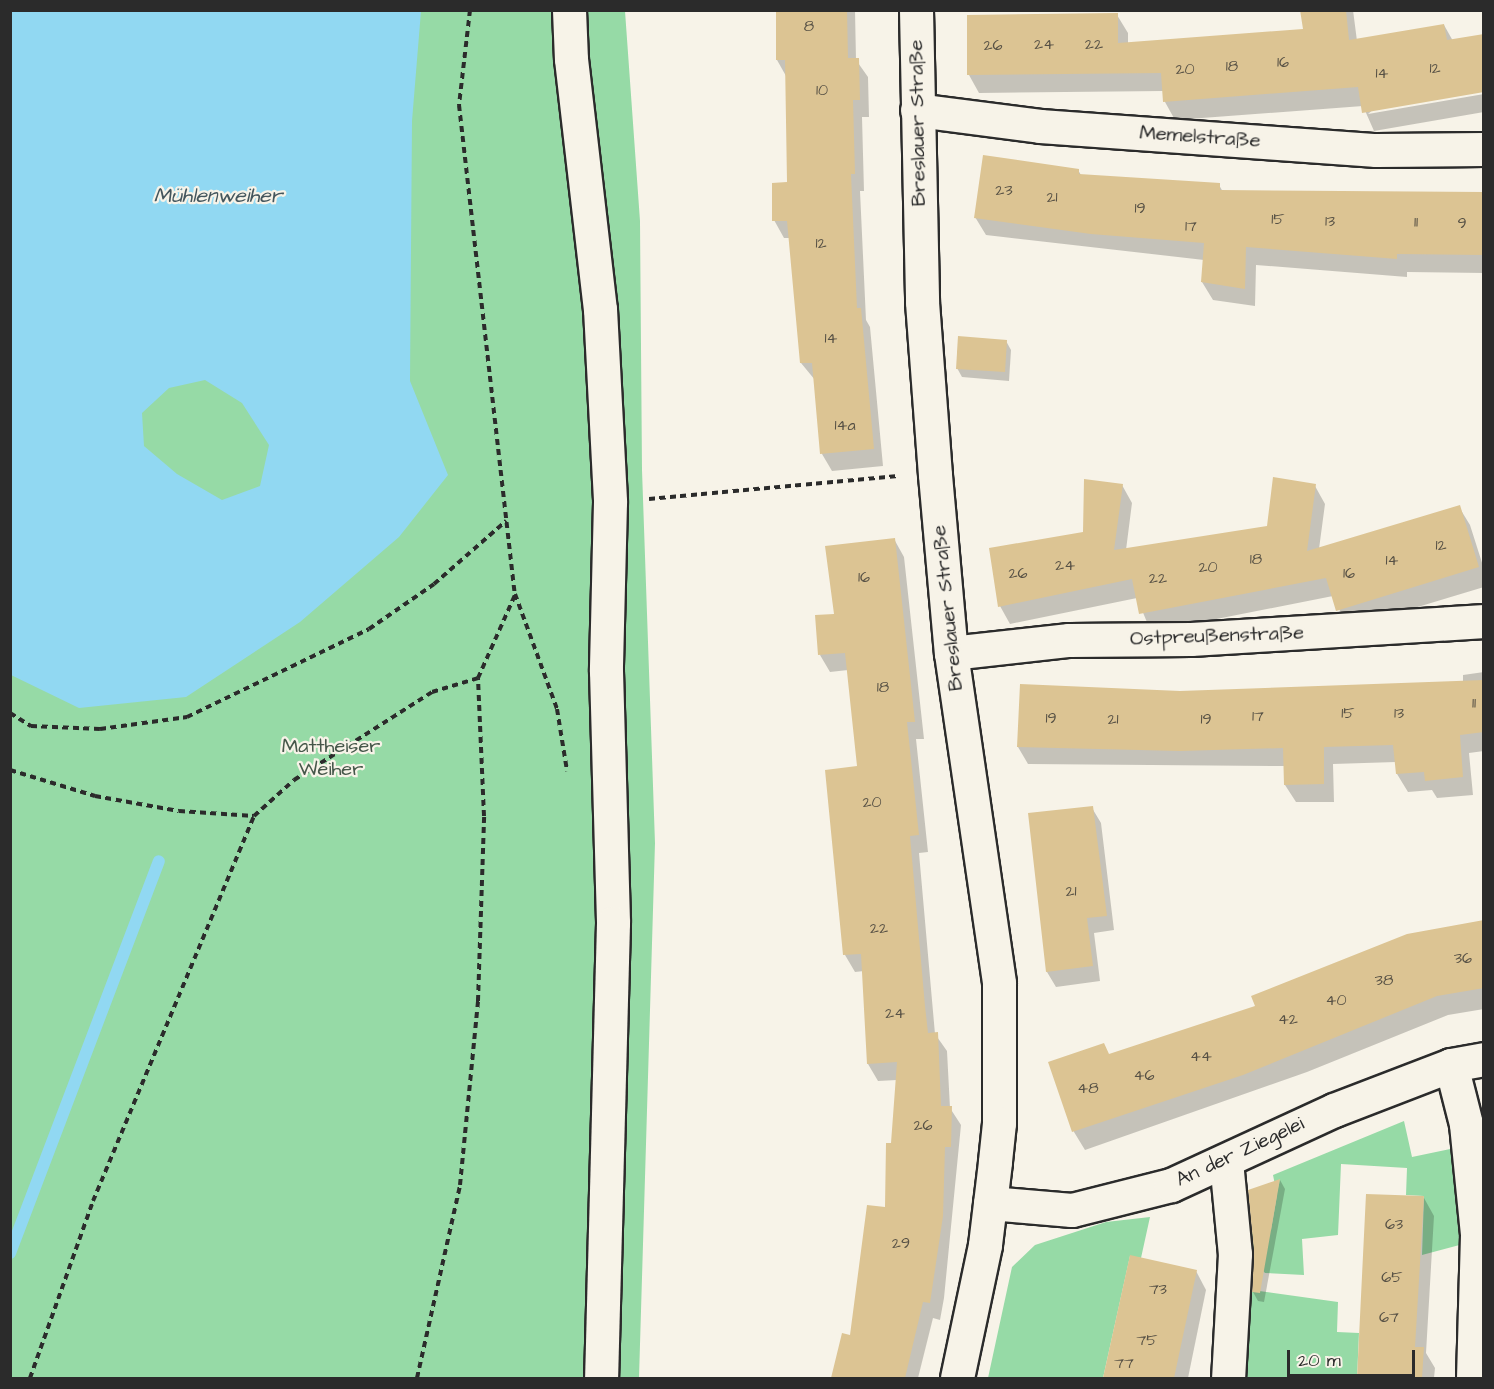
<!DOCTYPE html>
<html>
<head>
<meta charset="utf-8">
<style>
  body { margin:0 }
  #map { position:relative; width:1494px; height:1389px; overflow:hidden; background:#f7f3e8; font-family:"Architects Daughter",sans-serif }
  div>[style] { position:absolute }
  .green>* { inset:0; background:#96daa6 }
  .water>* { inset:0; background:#91d8f2 }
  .shadow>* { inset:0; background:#0003 }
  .stream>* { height:12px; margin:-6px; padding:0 6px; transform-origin:6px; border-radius:6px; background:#91d8f2 }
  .building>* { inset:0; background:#dcc493 }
  .path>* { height:4px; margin-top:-2px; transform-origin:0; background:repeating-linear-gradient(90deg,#2b2b2b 0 6px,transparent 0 10.5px) }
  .roads { filter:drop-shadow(2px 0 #2b2b2b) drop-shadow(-2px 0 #2b2b2b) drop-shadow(0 2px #2b2b2b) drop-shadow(0 -2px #2b2b2b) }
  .minor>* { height:33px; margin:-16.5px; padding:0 16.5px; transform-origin:16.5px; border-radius:16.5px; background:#f7f3e8 }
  span { translate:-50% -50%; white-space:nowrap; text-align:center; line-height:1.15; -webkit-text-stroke:4.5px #f7f3e8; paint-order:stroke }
  .number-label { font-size:16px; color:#575145 }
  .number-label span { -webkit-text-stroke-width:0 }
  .street-label { font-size:20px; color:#2b2b2b }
  .park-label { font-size:20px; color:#46574a }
  .water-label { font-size:21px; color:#44565d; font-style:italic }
  .frame { position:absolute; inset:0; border:12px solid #2b2b2b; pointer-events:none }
  .scale { position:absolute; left:1287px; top:1350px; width:128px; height:27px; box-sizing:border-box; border:3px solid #2b2b2b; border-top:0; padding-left:8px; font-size:18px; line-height:21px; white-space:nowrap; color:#2b2b2b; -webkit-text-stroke:4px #f7f3e8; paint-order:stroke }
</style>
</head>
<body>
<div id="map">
  <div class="green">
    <div style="clip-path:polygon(10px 11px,625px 11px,640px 221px,642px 470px,655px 843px,639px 1378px,11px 1378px)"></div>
    <div style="clip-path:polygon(1404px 1121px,1412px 1157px,1455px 1148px,1467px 1243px,1422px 1255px,1424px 1196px,1406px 1195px,1407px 1168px,1341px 1164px,1338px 1235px,1302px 1239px,1304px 1275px,1265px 1273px,1251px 1257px,1244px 1232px,1271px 1230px,1277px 1195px,1273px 1175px)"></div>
    <div style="clip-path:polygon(1150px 1217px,1141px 1258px,1130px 1256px,1103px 1378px,988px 1378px,1012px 1267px,1035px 1245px,1106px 1222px)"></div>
    <div style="clip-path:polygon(1245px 1289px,1338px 1302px,1337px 1332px,1359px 1333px,1357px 1378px,1237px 1378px)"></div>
  </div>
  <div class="water">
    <div style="clip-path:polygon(evenodd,10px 11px,421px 11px,412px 121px,410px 381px,448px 475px,399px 537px,300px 622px,186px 697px,79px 708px,11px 675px,10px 11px,205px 380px,242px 403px,269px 445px,260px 486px,222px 500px,177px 474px,144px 446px,142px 413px,169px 388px,205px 380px)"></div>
  </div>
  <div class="shadow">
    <div style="clip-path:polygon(776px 10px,855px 10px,856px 60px,868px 77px,869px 117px,862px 117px,864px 191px,860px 191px,866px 320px,870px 327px,883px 466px,832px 471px,822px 454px,815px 380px,801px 363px,790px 238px,784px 238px,774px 220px,789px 184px,786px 76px,777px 60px)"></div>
    <div style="clip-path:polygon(1301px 10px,1353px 10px,1357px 41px,1444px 25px,1453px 41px,1368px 114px,1484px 94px,1484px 112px,1374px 131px,1363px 106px,1175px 120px,1165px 102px,1164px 91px,979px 93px,969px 75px,968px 17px,1117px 15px,1128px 33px,1128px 44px,1304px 30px)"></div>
    <div style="clip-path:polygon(1078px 170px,1081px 175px,1219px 185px,1223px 192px,1484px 193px,1484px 273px,1407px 272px,1407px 277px,1256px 265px,1255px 306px,1213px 300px,1202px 282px,1204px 260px,986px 235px,975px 217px)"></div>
    <div style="clip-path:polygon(1006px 341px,1011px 350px,1009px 381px,962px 377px,957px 368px)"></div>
    <div style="clip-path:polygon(1122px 485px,1132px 503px,1126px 550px,1268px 528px,1315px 486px,1325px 504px,1319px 549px,1459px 507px,1470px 525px,1484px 569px,1484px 587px,1348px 628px,1333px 596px,1151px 632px,1137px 598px,1010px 624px,1000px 606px,1084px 533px)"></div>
    <div style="clip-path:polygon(894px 539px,904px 557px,924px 739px,916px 739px,928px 852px,919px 853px,935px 1034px,947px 1051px,950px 1108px,961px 1125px,944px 1298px,940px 1320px,933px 1318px,918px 1378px,833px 1378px,843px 1335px,851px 1337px,887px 1209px,897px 1080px,878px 1081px,868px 1064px,864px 971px,855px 972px,845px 955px,859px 767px,848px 670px,830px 672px,820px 655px,835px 615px)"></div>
    <div style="clip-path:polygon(1484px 672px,1484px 751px,1469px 753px,1473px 795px,1437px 798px,1432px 790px,1408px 792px,1397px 774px,1396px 762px,1333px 764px,1334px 802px,1296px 802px,1285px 785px,1285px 766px,1028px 764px,1018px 747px,1180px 693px,1463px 682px,1463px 675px)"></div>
    <div style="clip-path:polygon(1092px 808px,1101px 823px,1114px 930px,1094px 933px,1100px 981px,1056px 987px,1047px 972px,1030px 815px)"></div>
    <div style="clip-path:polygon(1484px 922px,1484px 1009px,1448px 1015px,1307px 1072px,1085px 1150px,1074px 1132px,1050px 1063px,1110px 1056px,1257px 1007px)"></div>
    <div style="clip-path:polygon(1280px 1180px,1285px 1189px,1264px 1302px,1258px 1301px,1253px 1292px)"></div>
    <div style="clip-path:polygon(1367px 1195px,1424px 1198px,1434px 1216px,1426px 1353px,1435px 1368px,1434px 1378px,1360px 1378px)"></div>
    <div style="clip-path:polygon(1131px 1257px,1196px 1271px,1206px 1290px,1188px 1378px,1105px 1378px)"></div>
  </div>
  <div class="stream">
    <div style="left:10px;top:1253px;width:419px;rotate:-69.2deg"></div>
  </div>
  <div class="building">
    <div style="clip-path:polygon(776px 10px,847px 10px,848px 58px,859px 58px,860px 100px,853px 100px,855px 174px,851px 174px,857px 308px,861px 308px,874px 449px,820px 454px,812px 363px,800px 363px,787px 221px,772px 221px,772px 183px,787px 182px,785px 60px,776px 60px)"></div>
    <div style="clip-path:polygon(1300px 10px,1346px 10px,1349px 40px,1444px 24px,1447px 40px,1484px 34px,1484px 92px,1362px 113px,1358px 87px,1163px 102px,1161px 73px,967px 75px,967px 15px,1118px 13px,1118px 43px,1303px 29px)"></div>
    <div style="clip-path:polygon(983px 155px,1079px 169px,1079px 174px,1220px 183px,1220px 190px,1484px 192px,1484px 255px,1397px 254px,1397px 259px,1246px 247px,1245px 289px,1201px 282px,1204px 243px,1091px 234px,974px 218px)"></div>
    <div style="clip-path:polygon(958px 336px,1007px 340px,1005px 372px,956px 369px)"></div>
    <div style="clip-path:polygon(1273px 477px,1316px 484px,1307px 551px,1460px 505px,1479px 567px,1336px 611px,1326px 578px,1139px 614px,1132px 579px,998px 607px,989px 548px,1083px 532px,1084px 479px,1123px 484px,1114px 550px,1267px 526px)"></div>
    <div style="clip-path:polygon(895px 538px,915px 722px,907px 722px,919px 835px,910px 836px,925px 1006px,928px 1033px,938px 1032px,941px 1106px,952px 1106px,951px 1147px,945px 1147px,943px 1216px,930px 1303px,923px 1302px,905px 1378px,831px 1378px,842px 1333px,850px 1335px,867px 1205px,885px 1207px,886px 1143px,891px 1143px,897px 1062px,867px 1064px,861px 954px,843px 955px,825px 770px,857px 766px,845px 653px,818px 655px,815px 615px,834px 614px,825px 546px)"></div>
    <div style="clip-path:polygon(1484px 680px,1484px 732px,1460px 735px,1463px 777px,1425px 781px,1424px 772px,1396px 774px,1393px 745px,1324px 747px,1324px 784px,1284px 785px,1283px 748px,1180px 751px,1017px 747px,1020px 684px,1180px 691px)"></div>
    <div style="clip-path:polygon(1093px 806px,1107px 916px,1087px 918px,1093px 966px,1046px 972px,1028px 813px)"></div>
    <div style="clip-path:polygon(1484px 920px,1484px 988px,1437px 996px,1243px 1075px,1072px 1132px,1048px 1062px,1104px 1043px,1109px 1054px,1255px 1006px,1251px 996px,1407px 934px)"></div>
    <div style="clip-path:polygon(1280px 1179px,1260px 1293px,1252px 1292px,1254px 1252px,1248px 1190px)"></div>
    <div style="clip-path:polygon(1366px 1194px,1424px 1196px,1415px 1347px,1424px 1347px,1422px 1378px,1357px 1378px)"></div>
    <div style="clip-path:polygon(1130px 1255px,1197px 1270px,1174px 1378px,1103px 1378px)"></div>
  </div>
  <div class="path">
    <div style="left:470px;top:10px;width:96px;rotate:96.6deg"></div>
    <div style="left:459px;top:105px;width:492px;rotate:83.5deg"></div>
    <div style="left:515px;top:594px;width:122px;rotate:69.9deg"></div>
    <div style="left:557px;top:709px;width:63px;rotate:80.8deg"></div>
    <div style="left:649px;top:499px;width:250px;rotate:-5.3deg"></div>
    <div style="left:10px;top:713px;width:25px;rotate:32deg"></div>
    <div style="left:31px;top:726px;width:69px;rotate:2.5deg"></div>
    <div style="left:100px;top:729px;width:88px;rotate:-7.9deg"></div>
    <div style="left:187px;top:717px;width:202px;rotate:-25.8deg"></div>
    <div style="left:369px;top:629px;width:79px;rotate:-34.7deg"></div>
    <div style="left:434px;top:584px;width:96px;rotate:-41.2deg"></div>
    <div style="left:10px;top:770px;width:89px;rotate:17deg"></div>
    <div style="left:95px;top:796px;width:85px;rotate:10.1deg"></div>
    <div style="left:179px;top:811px;width:75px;rotate:3.8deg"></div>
    <div style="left:254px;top:816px;width:54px;rotate:-42deg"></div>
    <div style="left:294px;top:780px;width:164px;rotate:-32.5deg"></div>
    <div style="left:432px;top:692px;width:48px;rotate:-16.9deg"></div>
    <div style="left:30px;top:1378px;width:188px;rotate:-70.4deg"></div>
    <div style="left:93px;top:1201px;width:417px;rotate:-67.3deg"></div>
    <div style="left:417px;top:1378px;width:198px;rotate:-77.4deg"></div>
    <div style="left:460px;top:1185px;width:185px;rotate:-84.4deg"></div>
    <div style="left:478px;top:1001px;width:185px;rotate:-88.1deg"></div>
    <div style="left:484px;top:816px;width:138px;rotate:-92.5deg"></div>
    <div style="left:478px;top:678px;width:91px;rotate:-66deg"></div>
  </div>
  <div class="roads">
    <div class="minor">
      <div style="left:569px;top:10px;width:49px;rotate:87.7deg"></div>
      <div style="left:571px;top:59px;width:252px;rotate:83.4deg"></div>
      <div style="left:600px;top:309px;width:193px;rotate:87deg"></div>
      <div style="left:610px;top:502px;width:169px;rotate:91.4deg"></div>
      <div style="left:606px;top:671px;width:252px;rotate:88.4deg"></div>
      <div style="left:613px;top:923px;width:455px;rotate:91.5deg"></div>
      <div style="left:916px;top:10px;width:292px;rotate:88.8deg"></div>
      <div style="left:922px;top:302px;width:173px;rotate:85.7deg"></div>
      <div style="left:935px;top:475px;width:179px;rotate:84.9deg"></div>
      <div style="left:951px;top:653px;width:333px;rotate:81.7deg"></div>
      <div style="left:999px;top:983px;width:140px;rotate:90deg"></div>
      <div style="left:999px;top:1123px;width:39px;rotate:96deg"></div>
      <div style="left:995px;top:1162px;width:84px;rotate:96.9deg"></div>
      <div style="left:985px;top:1245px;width:136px;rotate:101.9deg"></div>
      <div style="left:917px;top:110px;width:124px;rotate:7.4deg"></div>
      <div style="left:1040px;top:126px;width:337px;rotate:4.1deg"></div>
      <div style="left:1376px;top:150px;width:108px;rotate:-0.5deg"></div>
      <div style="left:951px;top:653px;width:119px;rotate:-6.3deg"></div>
      <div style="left:1069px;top:640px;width:122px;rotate:-0.5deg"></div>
      <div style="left:1191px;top:639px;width:294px;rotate:-3.5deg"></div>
      <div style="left:1451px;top:1065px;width:61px;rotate:75.7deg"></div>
      <div style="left:1466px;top:1124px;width:112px;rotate:84.3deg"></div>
      <div style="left:1477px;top:1235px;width:143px;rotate:91.6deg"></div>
      <div style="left:1226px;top:1161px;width:93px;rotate:84.5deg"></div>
      <div style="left:1235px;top:1254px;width:124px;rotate:93.2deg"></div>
      <div style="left:990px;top:1203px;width:82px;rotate:4.9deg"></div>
      <div style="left:1072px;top:1210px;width:102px;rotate:-14.2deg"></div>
      <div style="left:1171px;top:1185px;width:179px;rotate:-24.7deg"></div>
      <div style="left:1334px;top:1110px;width:125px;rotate:-21deg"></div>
      <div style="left:1451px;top:1065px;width:34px;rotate:-10deg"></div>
    </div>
  </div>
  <div class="number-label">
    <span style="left:809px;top:26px">8</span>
    <span style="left:1044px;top:44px">24</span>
    <span style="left:1094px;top:44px">22</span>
    <span style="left:993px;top:45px">26</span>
    <span style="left:1283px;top:62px">16</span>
    <span style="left:1232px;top:66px">18</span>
    <span style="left:1435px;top:68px">12</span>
    <span style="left:1185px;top:69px">20</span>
    <span style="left:1382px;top:73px">14</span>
    <span style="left:822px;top:90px">10</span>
    <span style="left:1004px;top:190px">23</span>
    <span style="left:1052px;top:197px">21</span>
    <span style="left:1140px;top:208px">19</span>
    <span style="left:1278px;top:219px">15</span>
    <span style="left:1330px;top:221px">13</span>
    <span style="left:1416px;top:222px">11</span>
    <span style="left:1462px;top:223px">9</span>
    <span style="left:1191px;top:226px">17</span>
    <span style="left:821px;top:243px">12</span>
    <span style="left:831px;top:338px">14</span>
    <span style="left:845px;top:425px">14a</span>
    <span style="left:1441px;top:545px">12</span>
    <span style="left:1256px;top:559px">18</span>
    <span style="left:1392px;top:560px">14</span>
    <span style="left:1065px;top:565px">24</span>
    <span style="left:1208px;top:567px">20</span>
    <span style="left:1018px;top:573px">26</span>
    <span style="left:1349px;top:573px">16</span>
    <span style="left:864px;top:577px">16</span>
    <span style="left:1158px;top:578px">22</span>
    <span style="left:883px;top:687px">18</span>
    <span style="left:1474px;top:703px">11</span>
    <span style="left:1348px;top:713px">15</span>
    <span style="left:1399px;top:713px">13</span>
    <span style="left:1258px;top:716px">17</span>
    <span style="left:1051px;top:718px">19</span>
    <span style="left:1113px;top:719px">21</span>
    <span style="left:1206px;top:719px">19</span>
    <span style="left:872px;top:802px">20</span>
    <span style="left:1071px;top:891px">21</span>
    <span style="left:879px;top:928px">22</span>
    <span style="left:1463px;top:958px">36</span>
    <span style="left:1384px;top:980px">38</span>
    <span style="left:1336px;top:1000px">40</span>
    <span style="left:895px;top:1013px">24</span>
    <span style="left:1288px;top:1019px">42</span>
    <span style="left:1201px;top:1056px">44</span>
    <span style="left:1144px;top:1075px">46</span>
    <span style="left:1088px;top:1088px">48</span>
    <span style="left:923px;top:1125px">26</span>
    <span style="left:1394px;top:1224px">63</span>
    <span style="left:901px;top:1243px">29</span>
    <span style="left:1392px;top:1277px">65</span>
    <span style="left:1158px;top:1289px">73</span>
    <span style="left:1389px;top:1317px">67</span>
    <span style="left:1147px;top:1340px">75</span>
    <span style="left:1124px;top:1363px">77</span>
  </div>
  <div class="street-label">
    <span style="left:918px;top:123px;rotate:-91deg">Breslauer Straße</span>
    <span style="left:1200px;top:137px;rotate:4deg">Memelstraße</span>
    <span style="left:948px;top:608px;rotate:-96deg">Breslauer Straße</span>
    <span style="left:1217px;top:636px;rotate:-2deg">Ostpreußenstraße</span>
    <span style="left:1240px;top:1152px;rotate:-25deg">An der Ziegelei</span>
  </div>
  <div class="park-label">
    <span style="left:331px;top:758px">Mattheiser<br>Weiher</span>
  </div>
  <div class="water-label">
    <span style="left:218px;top:196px">Mühlenweiher</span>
  </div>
  <div class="frame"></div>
  <div class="scale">20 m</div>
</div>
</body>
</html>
